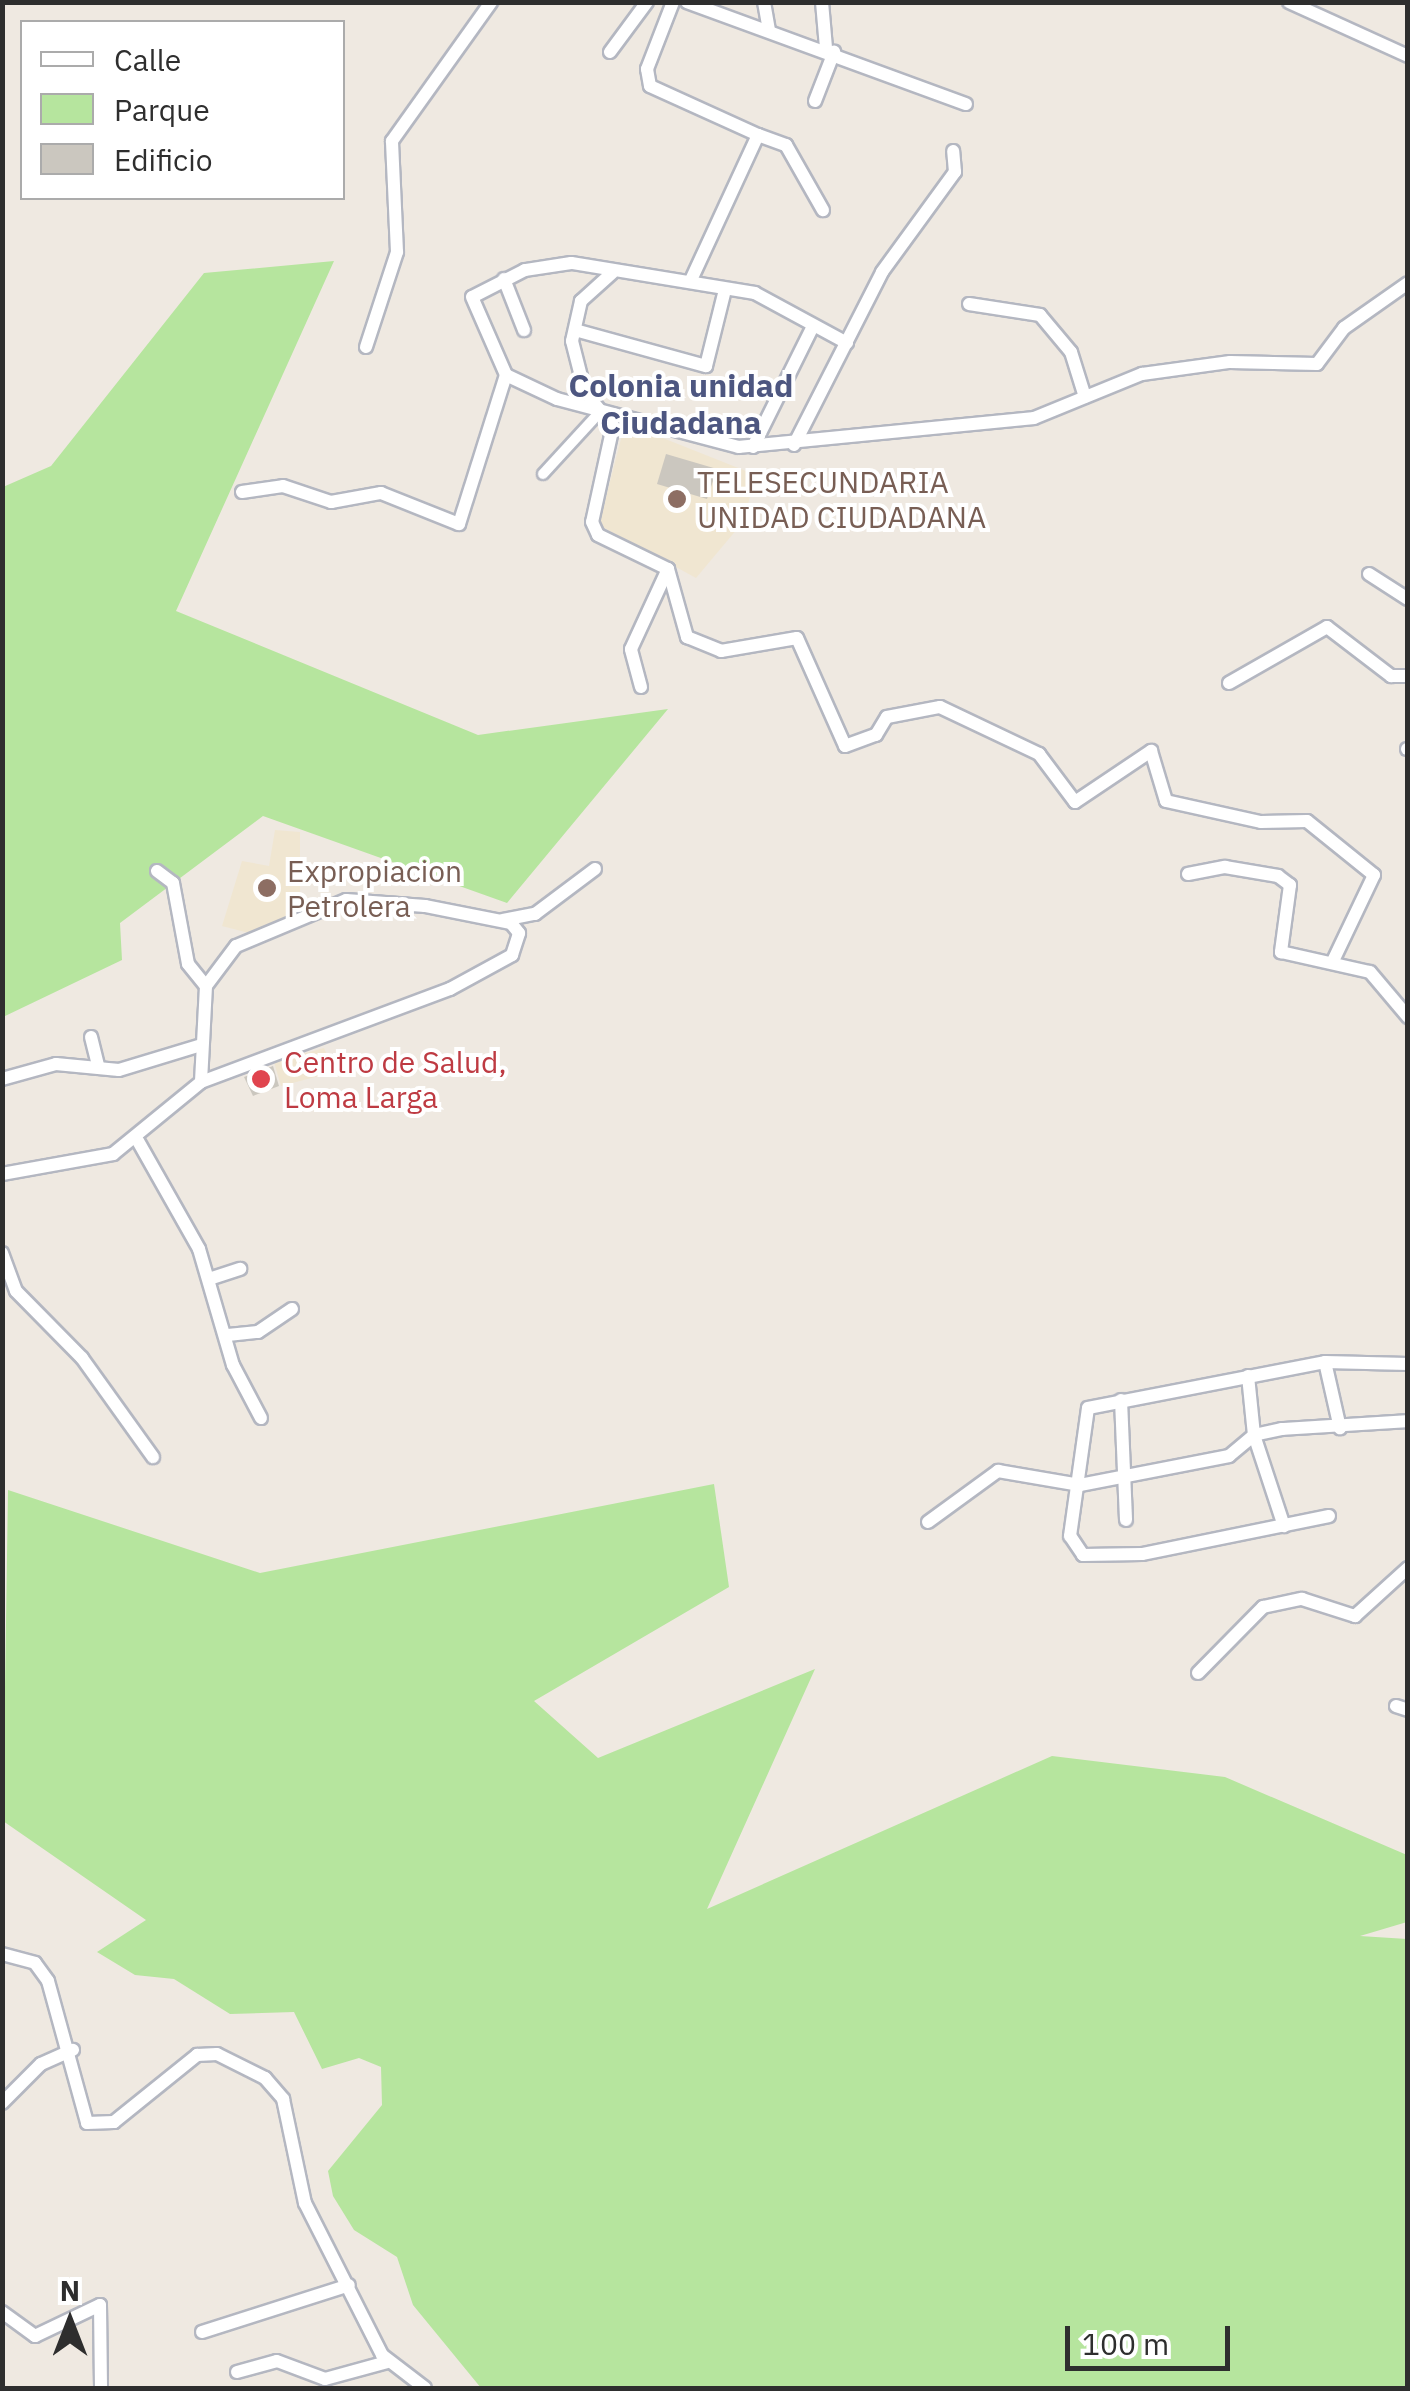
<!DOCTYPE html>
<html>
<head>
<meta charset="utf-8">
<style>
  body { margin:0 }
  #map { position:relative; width:1410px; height:2391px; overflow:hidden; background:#efe9e1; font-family:"IBM Plex Sans",sans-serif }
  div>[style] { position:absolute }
  .education>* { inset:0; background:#f0e6d1 }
  .green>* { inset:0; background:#b6e59e }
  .building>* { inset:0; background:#cbc7bf }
  .roads { filter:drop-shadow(2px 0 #b4b7c1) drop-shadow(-2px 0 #b4b7c1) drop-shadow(0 2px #b4b7c1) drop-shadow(0 -2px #b4b7c1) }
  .pedestrian>* { height:10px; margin:-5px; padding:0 5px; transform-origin:5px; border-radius:5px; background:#fff }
  .minor>* { height:12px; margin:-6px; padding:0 6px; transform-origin:6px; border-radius:6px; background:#fff }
  .dots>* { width:28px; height:28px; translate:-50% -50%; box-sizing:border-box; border:5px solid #fff; border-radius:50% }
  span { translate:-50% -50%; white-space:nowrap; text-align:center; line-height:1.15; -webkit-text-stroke:8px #fff; paint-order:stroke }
  .education-label { font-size:30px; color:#785e54 }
  .left { translate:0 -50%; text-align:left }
  .health-label { font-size:30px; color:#be3a42 }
  .neighbourhood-label { font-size:32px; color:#4d5680; font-weight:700 }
  .frame { position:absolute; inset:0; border:5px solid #2e2e2e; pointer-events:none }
  .legend { position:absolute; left:20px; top:20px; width:325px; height:180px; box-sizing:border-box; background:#fff; border:2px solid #ababab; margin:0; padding:12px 18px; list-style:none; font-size:30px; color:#2e2e2e }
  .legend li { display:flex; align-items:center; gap:20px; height:50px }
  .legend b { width:50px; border:2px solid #ababab }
  .north { position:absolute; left:20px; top:2271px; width:100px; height:100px; -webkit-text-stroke:8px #fff; paint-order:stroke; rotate:0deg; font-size:28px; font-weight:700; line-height:40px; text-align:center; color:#2e2e2e }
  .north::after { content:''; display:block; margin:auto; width:35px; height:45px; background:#2e2e2e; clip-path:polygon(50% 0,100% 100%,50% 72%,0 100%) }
  .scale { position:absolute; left:1065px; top:2326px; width:165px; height:45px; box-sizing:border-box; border:5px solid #2e2e2e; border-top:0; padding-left:12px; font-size:30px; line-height:35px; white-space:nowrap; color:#2e2e2e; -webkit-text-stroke:8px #fff; paint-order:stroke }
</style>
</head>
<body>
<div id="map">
  <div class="education">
    <div style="clip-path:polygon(625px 423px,756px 475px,743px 522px,696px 578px,599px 525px)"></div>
    <div style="clip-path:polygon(275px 830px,300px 832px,300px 910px,253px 934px,222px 926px,242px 861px,269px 866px)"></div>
    <div style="clip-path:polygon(324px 1048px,334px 1072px,281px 1086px,274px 1062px)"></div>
  </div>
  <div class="green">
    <div style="clip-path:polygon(334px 261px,176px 611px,478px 735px,668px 709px,507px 903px,263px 816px,120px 923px,122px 960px,3px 1017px,3px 487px,51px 466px,204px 273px)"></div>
    <div style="clip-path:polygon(714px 1484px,729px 1587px,534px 1701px,598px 1758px,815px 1669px,707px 1909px,1052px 1756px,1225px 1777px,1407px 1855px,1407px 1922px,1360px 1936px,1407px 1939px,1407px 2388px,481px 2388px,413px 2305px,397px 2257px,354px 2230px,333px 2196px,328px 2171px,382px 2105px,381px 2067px,359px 2058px,322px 2069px,294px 2012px,230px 2014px,174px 1979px,135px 1975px,97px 1952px,146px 1920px,3px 1821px,8px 1490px,260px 1573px)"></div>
  </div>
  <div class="building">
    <div style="clip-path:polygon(666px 454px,717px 469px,707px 499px,657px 484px)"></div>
    <div style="clip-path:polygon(273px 1066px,279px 1086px,253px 1096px,244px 1077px)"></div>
  </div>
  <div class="roads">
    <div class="pedestrian">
      <div style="left:543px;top:474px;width:84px;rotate:-47.4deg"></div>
    </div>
    <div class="minor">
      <div style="left:673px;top:2px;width:72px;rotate:111.2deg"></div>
      <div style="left:647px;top:69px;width:17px;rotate:80deg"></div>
      <div style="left:650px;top:86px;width:119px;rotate:24.4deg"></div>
      <div style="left:758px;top:135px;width:160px;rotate:114.8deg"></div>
      <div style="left:687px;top:2px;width:297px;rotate:20.1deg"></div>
      <div style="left:764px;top:2px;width:27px;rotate:80deg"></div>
      <div style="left:822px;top:2px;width:46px;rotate:85deg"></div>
      <div style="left:1289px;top:2px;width:131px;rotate:24.4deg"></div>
      <div style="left:610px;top:52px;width:62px;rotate:-53.5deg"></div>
      <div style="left:815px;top:101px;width:53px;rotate:-68.8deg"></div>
      <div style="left:758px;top:135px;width:30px;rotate:20deg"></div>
      <div style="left:786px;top:145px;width:75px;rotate:60.4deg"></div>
      <div style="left:612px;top:273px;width:42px;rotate:137.9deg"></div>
      <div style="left:581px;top:301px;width:41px;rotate:102.7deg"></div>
      <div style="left:572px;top:341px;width:53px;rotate:75.7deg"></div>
      <div style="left:585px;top:392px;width:44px;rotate:50.5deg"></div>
      <div style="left:613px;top:426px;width:98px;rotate:102.3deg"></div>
      <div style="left:592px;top:522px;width:14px;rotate:65deg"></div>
      <div style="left:598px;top:535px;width:78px;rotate:25.9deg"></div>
      <div style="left:668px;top:569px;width:71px;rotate:74.4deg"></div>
      <div style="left:687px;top:637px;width:37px;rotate:22deg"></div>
      <div style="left:721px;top:651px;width:77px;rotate:-9.7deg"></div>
      <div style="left:797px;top:638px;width:118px;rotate:66deg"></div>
      <div style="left:845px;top:746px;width:33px;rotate:-20deg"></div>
      <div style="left:876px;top:735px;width:21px;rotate:-59deg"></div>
      <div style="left:887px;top:717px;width:54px;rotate:-10.7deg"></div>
      <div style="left:940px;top:707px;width:110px;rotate:25.4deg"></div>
      <div style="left:1039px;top:754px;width:60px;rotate:53.1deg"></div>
      <div style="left:1075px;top:802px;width:92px;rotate:-33.9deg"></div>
      <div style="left:1151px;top:751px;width:52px;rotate:73.3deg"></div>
      <div style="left:1166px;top:801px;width:97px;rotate:12.5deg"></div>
      <div style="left:1261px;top:822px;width:46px;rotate:-1.2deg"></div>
      <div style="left:1307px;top:821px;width:86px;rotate:38.9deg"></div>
      <div style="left:1374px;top:875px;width:95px;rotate:115.5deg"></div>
      <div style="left:504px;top:279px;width:55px;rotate:68.6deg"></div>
      <div style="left:969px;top:304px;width:72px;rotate:8.8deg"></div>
      <div style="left:1040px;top:315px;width:48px;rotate:50deg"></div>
      <div style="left:1071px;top:352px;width:47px;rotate:72.7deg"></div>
      <div style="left:575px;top:330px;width:136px;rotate:15.4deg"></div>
      <div style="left:706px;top:366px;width:78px;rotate:-76deg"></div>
      <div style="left:847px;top:343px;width:105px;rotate:-151.5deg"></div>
      <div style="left:755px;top:293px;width:186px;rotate:-170.7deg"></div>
      <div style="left:571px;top:263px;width:47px;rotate:171.3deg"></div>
      <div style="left:525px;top:270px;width:59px;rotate:153deg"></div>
      <div style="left:472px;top:297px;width:85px;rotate:66.4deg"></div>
      <div style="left:506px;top:375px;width:56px;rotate:25.2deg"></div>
      <div style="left:557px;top:399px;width:188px;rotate:14.8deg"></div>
      <div style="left:739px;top:447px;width:296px;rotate:-5.6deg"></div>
      <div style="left:1034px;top:418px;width:117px;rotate:-22.2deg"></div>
      <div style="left:1142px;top:374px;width:89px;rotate:-7.8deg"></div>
      <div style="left:1230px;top:362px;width:87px;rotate:1.3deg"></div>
      <div style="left:1317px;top:364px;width:45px;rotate:-53.1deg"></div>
      <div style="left:1344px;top:328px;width:78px;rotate:-35.1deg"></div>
      <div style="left:366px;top:347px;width:100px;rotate:-71.9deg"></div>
      <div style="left:397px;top:252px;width:111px;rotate:-92.6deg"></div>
      <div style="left:392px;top:141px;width:171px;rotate:-54.5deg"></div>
      <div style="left:794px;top:445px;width:194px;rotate:-63deg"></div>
      <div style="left:882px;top:272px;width:124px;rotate:-53.9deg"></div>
      <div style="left:955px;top:172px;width:21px;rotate:-95deg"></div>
      <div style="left:753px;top:447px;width:133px;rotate:-63.6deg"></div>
      <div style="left:242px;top:492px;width:41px;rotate:-8.3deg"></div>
      <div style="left:283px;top:486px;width:51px;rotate:18.4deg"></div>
      <div style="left:331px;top:502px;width:51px;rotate:-10.2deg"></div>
      <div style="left:381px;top:493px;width:84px;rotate:21.7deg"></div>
      <div style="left:459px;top:524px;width:156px;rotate:-72.5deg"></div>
      <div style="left:1369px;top:574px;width:46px;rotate:32.7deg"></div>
      <div style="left:1229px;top:683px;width:113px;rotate:-29.7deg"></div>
      <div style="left:1327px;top:627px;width:81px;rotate:37.4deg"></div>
      <div style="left:1391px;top:676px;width:17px"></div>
      <div style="left:641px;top:687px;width:39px;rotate:-105deg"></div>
      <div style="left:631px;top:649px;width:88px;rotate:-65.2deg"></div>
      <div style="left:1407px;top:749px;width:1px"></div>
      <div style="left:157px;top:871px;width:20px;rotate:37deg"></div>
      <div style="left:173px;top:883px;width:82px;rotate:79.5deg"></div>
      <div style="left:188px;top:964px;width:28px;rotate:51deg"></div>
      <div style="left:206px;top:986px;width:96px;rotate:93deg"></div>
      <div style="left:1188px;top:874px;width:38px;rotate:-11deg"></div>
      <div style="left:1225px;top:867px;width:54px;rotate:9.6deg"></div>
      <div style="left:1278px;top:876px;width:15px;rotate:37deg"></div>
      <div style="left:1290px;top:885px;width:68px;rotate:97.7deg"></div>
      <div style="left:1281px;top:952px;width:91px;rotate:12.7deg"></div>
      <div style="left:1370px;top:972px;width:59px;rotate:49.8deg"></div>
      <div style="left:503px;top:920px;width:33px;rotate:-11deg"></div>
      <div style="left:535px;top:914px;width:75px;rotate:-36.9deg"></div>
      <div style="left:91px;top:1037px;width:30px;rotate:76deg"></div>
      <div style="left:2px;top:1079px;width:56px;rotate:-15.5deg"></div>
      <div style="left:56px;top:1064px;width:63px;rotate:5.4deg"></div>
      <div style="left:119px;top:1070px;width:83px;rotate:-16.9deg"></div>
      <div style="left:201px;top:1082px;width:266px;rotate:-20.5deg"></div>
      <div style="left:450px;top:989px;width:71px;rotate:-28.7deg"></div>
      <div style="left:512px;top:955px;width:23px;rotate:-72deg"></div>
      <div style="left:519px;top:933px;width:13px;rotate:-129deg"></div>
      <div style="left:511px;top:923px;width:88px;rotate:-168.8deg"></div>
      <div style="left:425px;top:906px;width:79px;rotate:-175.7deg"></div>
      <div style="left:346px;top:900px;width:119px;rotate:157.3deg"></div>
      <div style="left:236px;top:946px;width:50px;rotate:126.9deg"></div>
      <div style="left:138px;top:1141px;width:124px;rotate:60.5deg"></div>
      <div style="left:199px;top:1249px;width:121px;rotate:73.7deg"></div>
      <div style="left:233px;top:1365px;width:60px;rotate:62.2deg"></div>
      <div style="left:2px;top:1174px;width:113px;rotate:-10.2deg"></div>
      <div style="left:113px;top:1154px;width:114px;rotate:-39.3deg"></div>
      <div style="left:2px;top:1253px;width:40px;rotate:69.8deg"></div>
      <div style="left:16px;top:1291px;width:94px;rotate:45.4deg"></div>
      <div style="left:82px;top:1358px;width:122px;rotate:54.4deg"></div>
      <div style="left:209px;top:1279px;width:33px;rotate:-18deg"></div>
      <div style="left:228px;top:1335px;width:30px;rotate:-6deg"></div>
      <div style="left:258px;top:1332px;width:41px;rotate:-34.1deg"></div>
      <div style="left:1325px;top:1362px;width:68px;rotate:77.2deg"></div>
      <div style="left:1248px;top:1376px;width:59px;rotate:84.2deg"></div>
      <div style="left:1254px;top:1435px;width:96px;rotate:71.8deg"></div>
      <div style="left:1121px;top:1400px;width:120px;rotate:87.6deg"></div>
      <div style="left:1329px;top:1516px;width:191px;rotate:168.5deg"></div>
      <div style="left:1142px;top:1554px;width:59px;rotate:179deg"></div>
      <div style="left:1083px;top:1555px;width:23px;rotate:-124deg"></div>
      <div style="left:1070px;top:1536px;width:129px;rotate:-82deg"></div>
      <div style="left:1088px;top:1408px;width:241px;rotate:-11deg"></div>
      <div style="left:1325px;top:1362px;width:83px;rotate:1.4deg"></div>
      <div style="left:928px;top:1522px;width:87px;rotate:-36.1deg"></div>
      <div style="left:998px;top:1471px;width:83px;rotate:9.7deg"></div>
      <div style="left:1080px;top:1485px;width:152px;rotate:-11deg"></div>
      <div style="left:1229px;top:1456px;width:33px;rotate:-40deg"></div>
      <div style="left:1254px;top:1435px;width:29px;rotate:-12deg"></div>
      <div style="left:1282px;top:1429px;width:126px;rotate:-3.6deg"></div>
      <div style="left:1198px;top:1673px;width:93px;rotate:-45.4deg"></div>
      <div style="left:1263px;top:1607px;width:40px;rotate:-12deg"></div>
      <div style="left:1302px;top:1599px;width:56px;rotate:17.8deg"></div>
      <div style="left:1355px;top:1616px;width:72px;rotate:-42.2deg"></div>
      <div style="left:1396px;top:1706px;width:13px;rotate:18deg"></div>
      <div style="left:2px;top:1954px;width:34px;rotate:15deg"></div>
      <div style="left:35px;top:1963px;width:22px;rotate:54deg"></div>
      <div style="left:48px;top:1981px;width:147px;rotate:74.6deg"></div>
      <div style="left:87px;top:2123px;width:27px;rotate:-2deg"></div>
      <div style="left:114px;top:2122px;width:107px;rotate:-38.9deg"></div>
      <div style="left:197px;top:2055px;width:20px;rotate:-3deg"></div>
      <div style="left:217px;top:2054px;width:54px;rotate:26.6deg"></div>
      <div style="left:265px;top:2078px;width:28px;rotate:49deg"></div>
      <div style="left:283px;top:2099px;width:106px;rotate:78.1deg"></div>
      <div style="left:305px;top:2203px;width:170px;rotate:63.1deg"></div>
      <div style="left:382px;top:2355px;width:54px;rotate:37.5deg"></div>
      <div style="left:2px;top:2103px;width:55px;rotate:-45deg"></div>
      <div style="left:41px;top:2064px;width:35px;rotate:-24deg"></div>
      <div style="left:2px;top:2312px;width:41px;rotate:36deg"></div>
      <div style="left:35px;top:2336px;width:72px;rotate:-25.5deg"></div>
      <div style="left:100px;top:2305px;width:81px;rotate:89.3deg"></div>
      <div style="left:202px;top:2332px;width:154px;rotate:-17.7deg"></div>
      <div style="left:237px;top:2372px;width:41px;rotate:-15.4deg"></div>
      <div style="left:277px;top:2361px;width:51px;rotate:20.6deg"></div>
      <div style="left:325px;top:2379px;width:64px;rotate:-15.3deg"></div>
    </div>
  </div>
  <div class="dots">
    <div style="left:677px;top:499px;background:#8d6e63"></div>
    <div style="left:267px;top:888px;background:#8d6e63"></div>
    <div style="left:261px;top:1079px;background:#e0444e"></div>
  </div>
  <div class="education-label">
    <span class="left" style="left:697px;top:499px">TELESECUNDARIA<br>UNIDAD CIUDADANA</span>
    <span class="left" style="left:287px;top:888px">Expropiacion<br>Petrolera</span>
  </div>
  <div class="health-label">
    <span class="left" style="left:284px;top:1079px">Centro de Salud,<br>Loma Larga</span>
  </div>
  <div class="neighbourhood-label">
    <span style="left:681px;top:404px">Colonia unidad<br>Ciudadana</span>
  </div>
  <div class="frame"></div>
  <ul class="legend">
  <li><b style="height:12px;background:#fff"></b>Calle</li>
  <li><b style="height:28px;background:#b6e59e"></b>Parque</li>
  <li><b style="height:28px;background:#cbc7bf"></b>Edificio</li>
  </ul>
  <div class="north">N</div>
  <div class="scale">100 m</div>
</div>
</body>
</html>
